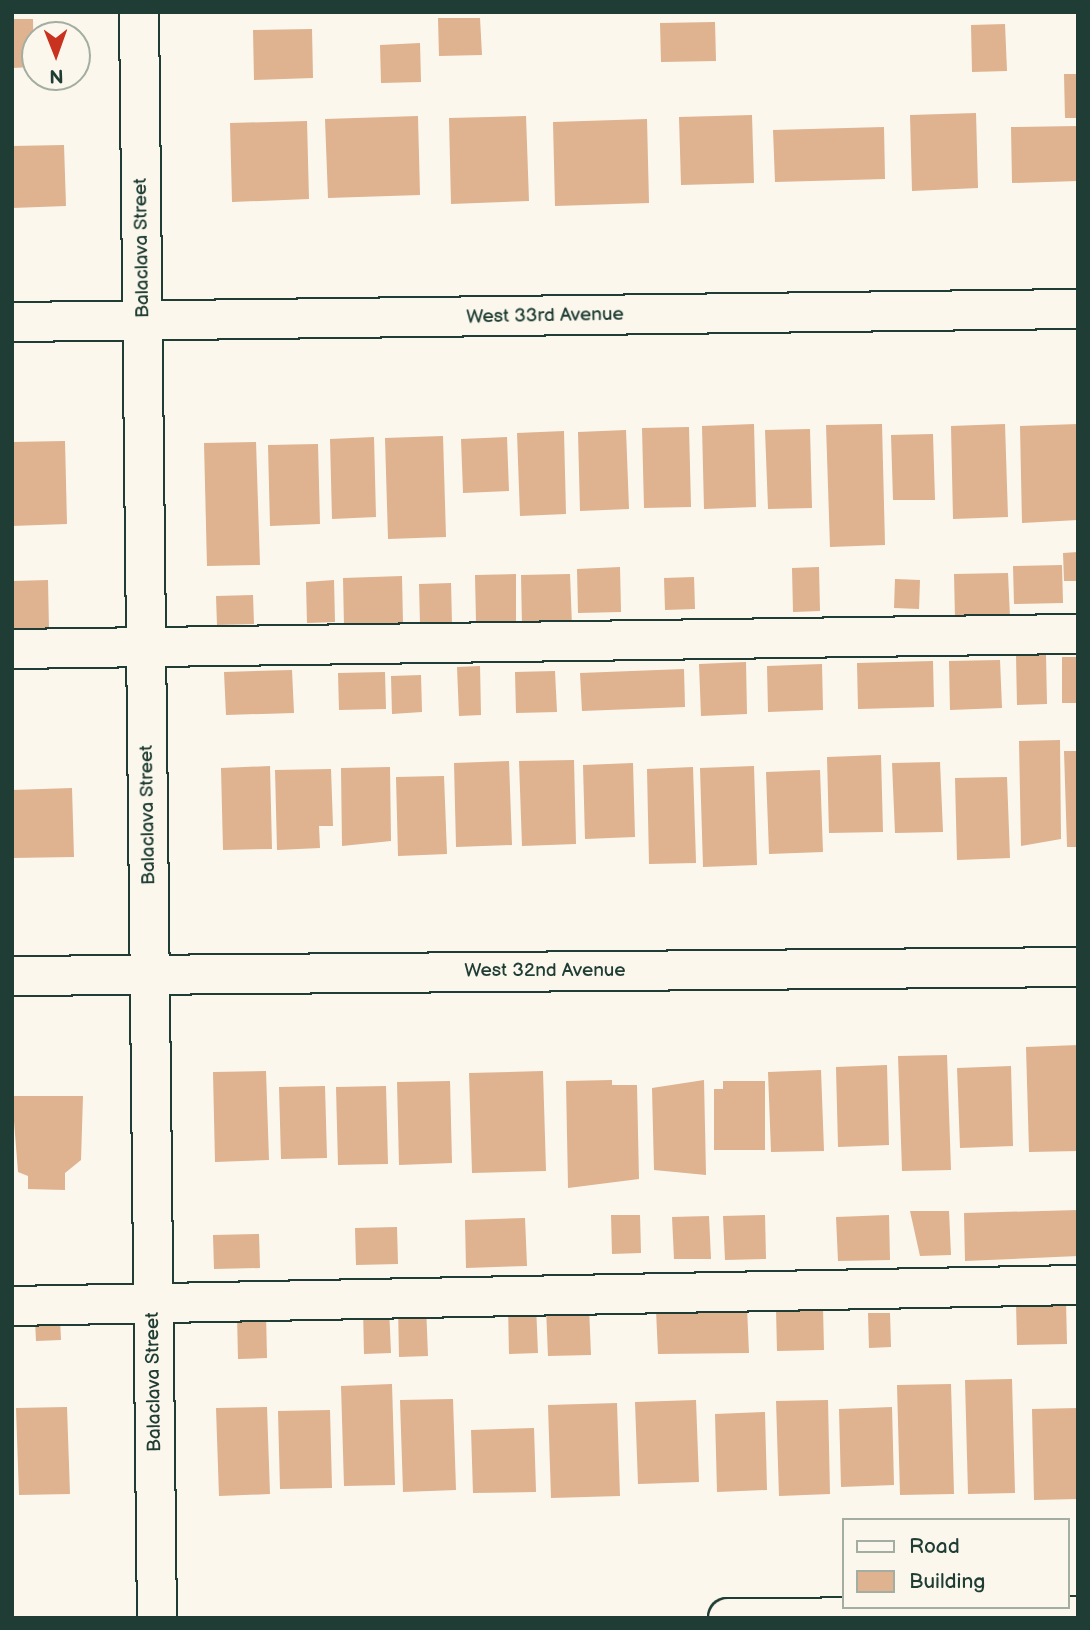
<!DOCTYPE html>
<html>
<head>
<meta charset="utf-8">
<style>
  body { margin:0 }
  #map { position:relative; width:1090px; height:1630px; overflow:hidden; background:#fbf7ec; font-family:"Balsamiq Sans",sans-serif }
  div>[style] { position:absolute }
  .building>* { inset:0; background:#dfb290 }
  .roads { filter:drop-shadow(2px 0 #1f3d34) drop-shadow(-2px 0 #1f3d34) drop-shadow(0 2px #1f3d34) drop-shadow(0 -2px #1f3d34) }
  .minor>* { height:38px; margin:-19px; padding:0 19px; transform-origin:19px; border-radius:19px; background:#fbf7ec }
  span { translate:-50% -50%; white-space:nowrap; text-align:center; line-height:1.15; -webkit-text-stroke:7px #fbf7ec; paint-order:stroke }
  .street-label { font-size:19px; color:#1f3d34 }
  .frame { position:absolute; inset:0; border:14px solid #1f3d34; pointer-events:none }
  .legend { position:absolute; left:842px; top:1518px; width:228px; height:91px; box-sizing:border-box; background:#fbf7ec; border:2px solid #a3ada2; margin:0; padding:9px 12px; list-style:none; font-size:21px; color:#1f3d34 }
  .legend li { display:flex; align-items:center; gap:14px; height:35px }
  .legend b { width:35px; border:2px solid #a3ada2 }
  .north { position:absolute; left:21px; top:21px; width:70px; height:70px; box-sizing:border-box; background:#fbf7ec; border:2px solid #a3ada2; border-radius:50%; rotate:179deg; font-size:19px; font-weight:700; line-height:28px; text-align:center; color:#1f3d34 }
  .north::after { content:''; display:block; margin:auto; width:24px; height:32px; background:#c8321e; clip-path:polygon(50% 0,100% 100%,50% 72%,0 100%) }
</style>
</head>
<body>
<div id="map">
  <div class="building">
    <div style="clip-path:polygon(438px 18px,480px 18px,482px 55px,439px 56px)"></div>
    <div style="clip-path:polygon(12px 19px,33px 19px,34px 67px,12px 68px)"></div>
    <div style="clip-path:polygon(715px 22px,716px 61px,661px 62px,660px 23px)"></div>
    <div style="clip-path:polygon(1005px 24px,1007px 71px,972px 72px,971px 25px)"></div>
    <div style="clip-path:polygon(312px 29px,313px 78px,254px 80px,253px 30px)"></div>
    <div style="clip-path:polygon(420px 43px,421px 82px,381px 83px,380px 45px)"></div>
    <div style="clip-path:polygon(1064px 74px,1078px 74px,1078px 118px,1065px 118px)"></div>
    <div style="clip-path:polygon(976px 113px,978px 188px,912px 191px,910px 115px)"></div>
    <div style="clip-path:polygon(752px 115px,754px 183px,681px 185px,679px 117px)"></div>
    <div style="clip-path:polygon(418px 116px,420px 195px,328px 198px,325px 119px)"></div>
    <div style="clip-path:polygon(526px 116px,529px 201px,451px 204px,449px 118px)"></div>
    <div style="clip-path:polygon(647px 119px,649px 203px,555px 206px,553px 122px)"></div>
    <div style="clip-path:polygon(307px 121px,309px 199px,232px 202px,230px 123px)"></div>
    <div style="clip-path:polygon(1078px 126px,1078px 181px,1012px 183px,1011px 127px)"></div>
    <div style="clip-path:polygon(884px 127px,885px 179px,775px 182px,773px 130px)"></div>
    <div style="clip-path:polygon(64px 145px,66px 206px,12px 208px,12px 146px)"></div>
    <div style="clip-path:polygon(754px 424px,756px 507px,704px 509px,702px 426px)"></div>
    <div style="clip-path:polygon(882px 424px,885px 545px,830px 547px,826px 425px)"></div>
    <div style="clip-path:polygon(1005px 424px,1008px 517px,953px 519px,951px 426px)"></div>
    <div style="clip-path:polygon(1078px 424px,1078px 520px,1022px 523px,1020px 426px)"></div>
    <div style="clip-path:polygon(689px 427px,691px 507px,644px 508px,642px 428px)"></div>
    <div style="clip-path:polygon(810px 429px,812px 508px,768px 509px,765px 430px)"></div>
    <div style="clip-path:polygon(626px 430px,629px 509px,580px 511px,578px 432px)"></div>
    <div style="clip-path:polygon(564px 431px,566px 514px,520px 516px,517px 433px)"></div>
    <div style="clip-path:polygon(933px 434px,935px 500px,893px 500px,891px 435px)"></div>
    <div style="clip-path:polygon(443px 436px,446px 537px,388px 539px,385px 438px)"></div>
    <div style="clip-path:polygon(374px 437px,376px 517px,332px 519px,330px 439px)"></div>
    <div style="clip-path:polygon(507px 437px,509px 491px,463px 493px,461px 439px)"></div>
    <div style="clip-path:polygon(65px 441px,67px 524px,12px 526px,12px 442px)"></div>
    <div style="clip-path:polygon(256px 442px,260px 565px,207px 566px,204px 443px)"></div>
    <div style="clip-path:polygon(318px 444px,320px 524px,270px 526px,268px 445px)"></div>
    <div style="clip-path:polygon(1078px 552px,1078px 581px,1064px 581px,1063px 553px)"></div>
    <div style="clip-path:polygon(1062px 565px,1063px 603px,1014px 604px,1013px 566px)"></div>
    <div style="clip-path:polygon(620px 567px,621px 612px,578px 613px,577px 569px)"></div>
    <div style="clip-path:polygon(819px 567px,820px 611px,793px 612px,792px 568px)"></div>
    <div style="clip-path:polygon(1008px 573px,1010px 617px,955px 618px,954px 574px)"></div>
    <div style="clip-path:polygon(516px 574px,516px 622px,476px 622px,475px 575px)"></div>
    <div style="clip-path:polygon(570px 574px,572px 626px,522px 627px,521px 575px)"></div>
    <div style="clip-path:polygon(402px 576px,403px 624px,344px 626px,343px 578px)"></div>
    <div style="clip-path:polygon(694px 577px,695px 609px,665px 610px,664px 578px)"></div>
    <div style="clip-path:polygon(895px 579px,920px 580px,919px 609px,894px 608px)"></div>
    <div style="clip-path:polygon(48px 580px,49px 630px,12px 631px,12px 581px)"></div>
    <div style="clip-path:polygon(334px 580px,335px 622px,307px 623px,306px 582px)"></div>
    <div style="clip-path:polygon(451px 583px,452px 624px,420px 624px,419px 584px)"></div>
    <div style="clip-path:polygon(253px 595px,254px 624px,217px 625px,216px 596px)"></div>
    <div style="clip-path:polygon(1016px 655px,1046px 655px,1047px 704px,1017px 705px)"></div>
    <div style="clip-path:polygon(1062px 657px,1078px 657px,1078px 703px,1062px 703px)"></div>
    <div style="clip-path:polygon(1000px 660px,1002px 708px,950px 710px,949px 661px)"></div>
    <div style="clip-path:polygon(933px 661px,934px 707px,858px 709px,857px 663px)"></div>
    <div style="clip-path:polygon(746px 662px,747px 714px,701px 716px,699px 664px)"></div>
    <div style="clip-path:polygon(822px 664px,823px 710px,768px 712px,767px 666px)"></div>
    <div style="clip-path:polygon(480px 666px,481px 715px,459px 716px,457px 667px)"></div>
    <div style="clip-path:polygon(684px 669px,685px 707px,582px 711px,580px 673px)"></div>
    <div style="clip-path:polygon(292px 670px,294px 713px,226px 715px,224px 672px)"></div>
    <div style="clip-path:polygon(555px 671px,557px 712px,516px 713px,515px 672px)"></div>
    <div style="clip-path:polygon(385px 672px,386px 709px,339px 710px,338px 673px)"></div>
    <div style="clip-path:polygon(421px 675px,422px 712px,392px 714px,391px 676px)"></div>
    <div style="clip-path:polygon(1060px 740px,1061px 839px,1021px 846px,1019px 741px)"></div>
    <div style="clip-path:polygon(1064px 751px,1078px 751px,1078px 847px,1067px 847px)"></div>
    <div style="clip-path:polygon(881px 755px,883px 832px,829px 833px,827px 757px)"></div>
    <div style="clip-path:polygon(574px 760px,576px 844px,522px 846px,519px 761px)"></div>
    <div style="clip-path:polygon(509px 761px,512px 845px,456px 847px,454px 763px)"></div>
    <div style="clip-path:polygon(940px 762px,943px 832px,895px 833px,892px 763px)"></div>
    <div style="clip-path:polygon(633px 763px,635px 837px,585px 839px,583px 765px)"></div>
    <div style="clip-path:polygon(270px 766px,272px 849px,223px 850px,221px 768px)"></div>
    <div style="clip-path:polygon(754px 766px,757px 865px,703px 867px,700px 768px)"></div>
    <div style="clip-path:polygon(390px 767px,391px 841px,342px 846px,341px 768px)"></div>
    <div style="clip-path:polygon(693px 767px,696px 863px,649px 864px,647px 769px)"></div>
    <div style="clip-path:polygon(331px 769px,333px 826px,319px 826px,320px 848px,277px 850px,275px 770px)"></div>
    <div style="clip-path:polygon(820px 770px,823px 852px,769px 854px,766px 772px)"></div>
    <div style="clip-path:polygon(444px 776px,447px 854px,398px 856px,396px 777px)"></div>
    <div style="clip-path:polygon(1007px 777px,1010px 858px,957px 860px,955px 778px)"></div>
    <div style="clip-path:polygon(72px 788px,74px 857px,12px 858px,12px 790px)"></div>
    <div style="clip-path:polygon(1078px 1045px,1078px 1151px,1029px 1152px,1026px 1047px)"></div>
    <div style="clip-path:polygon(947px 1055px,951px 1170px,902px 1171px,898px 1056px)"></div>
    <div style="clip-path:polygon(887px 1065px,889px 1145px,838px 1147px,836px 1067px)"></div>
    <div style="clip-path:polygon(1011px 1066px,1013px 1146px,960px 1148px,957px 1068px)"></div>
    <div style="clip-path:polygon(821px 1070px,824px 1151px,771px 1152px,768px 1072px)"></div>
    <div style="clip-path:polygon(266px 1071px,269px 1160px,215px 1162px,213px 1072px)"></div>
    <div style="clip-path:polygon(543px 1071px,546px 1171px,472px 1173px,469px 1073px)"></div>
    <div style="clip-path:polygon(612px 1080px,612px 1085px,637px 1085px,639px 1179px,568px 1188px,566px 1081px)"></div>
    <div style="clip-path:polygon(704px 1080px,706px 1175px,654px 1170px,652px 1088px)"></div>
    <div style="clip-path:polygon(450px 1081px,452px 1163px,399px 1165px,397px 1082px)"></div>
    <div style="clip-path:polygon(723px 1081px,765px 1081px,765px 1150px,714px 1150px,714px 1089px,723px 1089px)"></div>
    <div style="clip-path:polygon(325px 1086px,327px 1158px,281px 1159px,279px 1087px)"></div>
    <div style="clip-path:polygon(386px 1086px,388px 1164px,338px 1165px,336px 1087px)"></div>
    <div style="clip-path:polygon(12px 1096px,83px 1096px,81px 1160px,65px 1173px,65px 1190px,28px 1189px,28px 1176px,18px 1172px)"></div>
    <div style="clip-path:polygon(1078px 1210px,1078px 1256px,965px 1261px,964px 1213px)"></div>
    <div style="clip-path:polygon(910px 1211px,949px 1211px,951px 1255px,920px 1256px)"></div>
    <div style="clip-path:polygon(611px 1215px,640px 1215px,641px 1253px,612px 1254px)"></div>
    <div style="clip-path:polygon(765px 1215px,766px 1259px,725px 1260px,723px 1216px)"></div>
    <div style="clip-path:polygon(889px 1215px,890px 1260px,838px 1261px,836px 1217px)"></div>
    <div style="clip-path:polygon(709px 1216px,711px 1259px,674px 1259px,672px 1217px)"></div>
    <div style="clip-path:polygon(525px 1218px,527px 1266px,466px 1268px,465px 1220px)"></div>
    <div style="clip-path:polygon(397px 1227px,398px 1264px,356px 1265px,355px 1228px)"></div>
    <div style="clip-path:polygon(259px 1234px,260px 1268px,214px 1269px,213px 1235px)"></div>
    <div style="clip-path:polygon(1066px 1301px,1067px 1344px,1017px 1345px,1016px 1303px)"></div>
    <div style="clip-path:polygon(398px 1305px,426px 1305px,428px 1356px,399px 1357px)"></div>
    <div style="clip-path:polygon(508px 1305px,536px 1305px,538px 1353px,509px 1354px)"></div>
    <div style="clip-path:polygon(589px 1307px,591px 1355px,548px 1356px,546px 1308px)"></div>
    <div style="clip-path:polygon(747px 1307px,749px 1353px,658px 1354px,656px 1310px)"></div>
    <div style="clip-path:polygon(823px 1307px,824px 1350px,777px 1351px,776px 1309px)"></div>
    <div style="clip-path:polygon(389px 1308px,391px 1353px,364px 1354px,363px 1309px)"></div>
    <div style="clip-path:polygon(266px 1313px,267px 1358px,238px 1359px,237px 1314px)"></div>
    <div style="clip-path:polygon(868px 1313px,890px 1313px,891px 1347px,869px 1348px)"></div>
    <div style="clip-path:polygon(60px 1319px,61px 1340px,36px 1341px,35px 1320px)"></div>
    <div style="clip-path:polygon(1012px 1379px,1015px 1493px,968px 1494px,965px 1380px)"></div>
    <div style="clip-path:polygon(392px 1384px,395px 1485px,344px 1486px,341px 1386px)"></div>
    <div style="clip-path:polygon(951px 1384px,954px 1494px,900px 1495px,897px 1385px)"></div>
    <div style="clip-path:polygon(453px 1399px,456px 1490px,403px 1492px,400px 1400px)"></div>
    <div style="clip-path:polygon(696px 1400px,699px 1482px,638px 1484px,635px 1402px)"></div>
    <div style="clip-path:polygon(828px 1400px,830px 1494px,779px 1496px,776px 1401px)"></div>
    <div style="clip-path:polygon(617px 1403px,620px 1496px,551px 1498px,548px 1405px)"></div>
    <div style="clip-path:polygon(67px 1407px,70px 1494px,19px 1495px,16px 1408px)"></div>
    <div style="clip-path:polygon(267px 1407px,270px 1494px,219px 1496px,216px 1408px)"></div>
    <div style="clip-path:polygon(892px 1407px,894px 1485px,841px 1487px,839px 1409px)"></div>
    <div style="clip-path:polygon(1078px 1408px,1078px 1499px,1034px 1500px,1032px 1409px)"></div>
    <div style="clip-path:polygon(330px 1410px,332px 1488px,280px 1489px,278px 1411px)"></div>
    <div style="clip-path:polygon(765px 1412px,767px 1490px,717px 1492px,715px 1414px)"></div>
    <div style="clip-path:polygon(534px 1428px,536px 1492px,473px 1493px,471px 1430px)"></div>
  </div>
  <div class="roads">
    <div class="minor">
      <div style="left:139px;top:12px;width:1606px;rotate:89.36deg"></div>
      <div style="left:12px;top:322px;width:1066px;rotate:-0.7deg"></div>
      <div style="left:12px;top:649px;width:1066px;rotate:-0.81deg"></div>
      <div style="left:12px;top:976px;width:1066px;rotate:-0.48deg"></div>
      <div style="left:12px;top:1306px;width:1066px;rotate:-1.13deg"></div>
      <div style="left:728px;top:1618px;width:350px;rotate:-0.3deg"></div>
    </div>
  </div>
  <div class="street-label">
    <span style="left:142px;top:248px;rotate:-91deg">Balaclava Street</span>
    <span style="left:545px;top:316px;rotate:-1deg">West 33rd Avenue</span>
    <span style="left:148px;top:815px;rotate:-91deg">Balaclava Street</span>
    <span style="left:545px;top:971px">West 32nd Avenue</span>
    <span style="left:154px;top:1382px;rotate:-91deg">Balaclava Street</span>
  </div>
  <div class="frame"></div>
  <ul class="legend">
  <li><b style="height:9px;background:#fbf7ec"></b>Road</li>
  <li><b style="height:19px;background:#dfb290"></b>Building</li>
  </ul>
  <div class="north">N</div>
</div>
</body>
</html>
